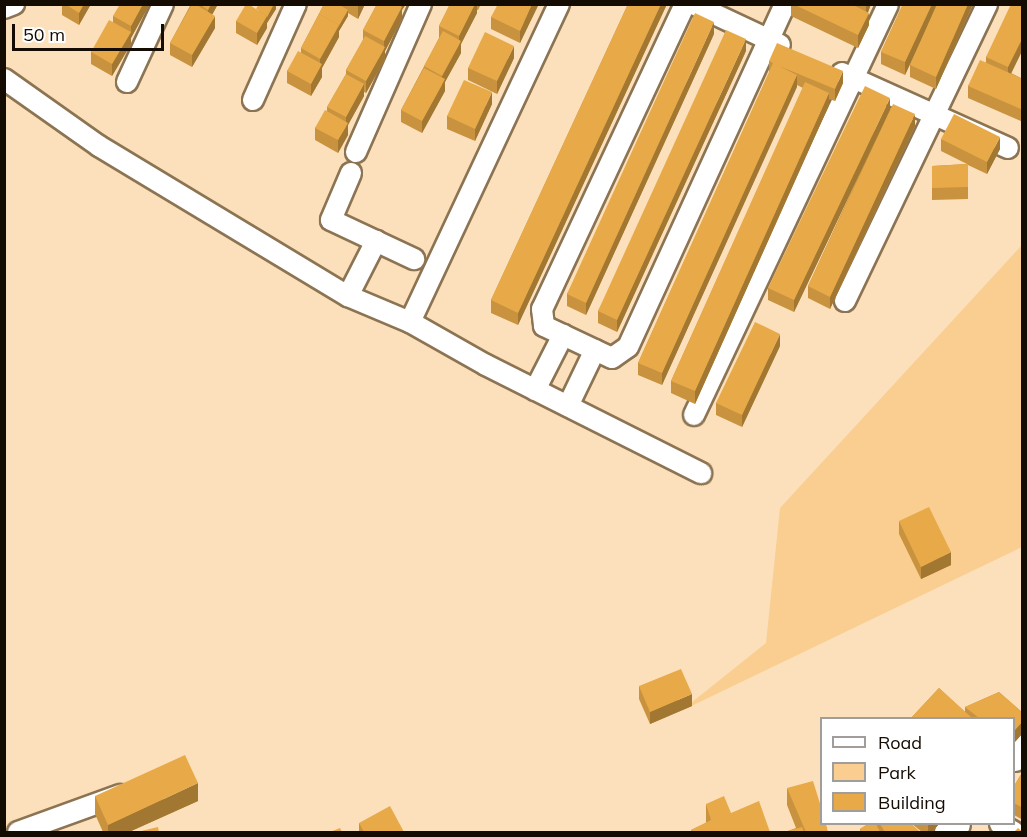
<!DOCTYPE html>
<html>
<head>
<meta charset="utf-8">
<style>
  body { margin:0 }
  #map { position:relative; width:1027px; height:837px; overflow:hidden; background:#fbe0bb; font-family:Mulish,sans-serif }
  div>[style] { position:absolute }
  .green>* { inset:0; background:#f9ce90 }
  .roads { filter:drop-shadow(2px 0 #8c7453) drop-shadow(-2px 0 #8c7453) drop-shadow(0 2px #8c7453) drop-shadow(0 -2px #8c7453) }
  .street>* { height:20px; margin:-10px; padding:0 10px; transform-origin:10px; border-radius:10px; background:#fff }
  .secondary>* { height:27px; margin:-13.5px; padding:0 13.5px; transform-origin:13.5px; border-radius:13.5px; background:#fff }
  .wall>* { inset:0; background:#c8923e }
  .shaded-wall>* { inset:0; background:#a27732 }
  .building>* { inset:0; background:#e8aa48 }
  span { translate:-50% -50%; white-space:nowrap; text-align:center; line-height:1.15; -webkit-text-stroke:4.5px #fff; paint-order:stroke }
  .frame { position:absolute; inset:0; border:6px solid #140b02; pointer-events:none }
  .legend { position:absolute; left:820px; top:717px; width:195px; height:108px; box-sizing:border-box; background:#fff; border:2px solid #a19d9a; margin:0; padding:8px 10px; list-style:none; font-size:18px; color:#140b02 }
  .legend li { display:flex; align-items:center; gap:12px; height:30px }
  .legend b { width:30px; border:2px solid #a19d9a }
  .scale { position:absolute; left:12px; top:24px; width:152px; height:27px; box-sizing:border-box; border:3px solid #140b02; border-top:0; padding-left:8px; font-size:18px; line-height:21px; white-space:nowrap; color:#140b02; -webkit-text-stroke:4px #fff; paint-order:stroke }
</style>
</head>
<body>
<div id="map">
  <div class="green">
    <div style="clip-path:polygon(1022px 245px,1022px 547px,681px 711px,766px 643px,780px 508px)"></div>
  </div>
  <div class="roads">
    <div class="street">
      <div style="left:685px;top:4px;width:337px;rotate:115.1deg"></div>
      <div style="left:542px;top:309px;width:17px;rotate:83deg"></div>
      <div style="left:544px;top:326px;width:75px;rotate:25.2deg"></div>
      <div style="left:612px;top:358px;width:19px;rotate:-35deg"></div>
      <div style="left:628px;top:347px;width:377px;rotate:-65.4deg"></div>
      <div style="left:693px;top:4px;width:96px;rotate:25.2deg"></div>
      <div style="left:4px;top:8px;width:11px;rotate:-22deg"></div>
      <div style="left:842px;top:73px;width:182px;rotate:24.3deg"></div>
      <div style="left:4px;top:79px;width:116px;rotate:35.2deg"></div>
      <div style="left:99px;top:146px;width:291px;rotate:31.1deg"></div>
      <div style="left:348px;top:296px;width:67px;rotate:22.8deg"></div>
      <div style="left:410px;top:322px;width:87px;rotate:29.5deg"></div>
      <div style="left:486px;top:365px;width:241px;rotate:26.7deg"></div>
      <div style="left:127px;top:82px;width:86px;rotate:-65.2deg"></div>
      <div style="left:253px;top:100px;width:105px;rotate:-65.9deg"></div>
      <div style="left:356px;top:152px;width:162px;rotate:-66.3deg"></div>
      <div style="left:351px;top:173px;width:51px;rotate:113.1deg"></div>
      <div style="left:331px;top:220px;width:92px;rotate:25.2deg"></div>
      <div style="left:348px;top:296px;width:62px;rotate:-63deg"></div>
      <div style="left:845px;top:301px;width:329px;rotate:-64.4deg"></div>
      <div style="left:410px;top:322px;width:351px;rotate:-64.9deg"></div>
      <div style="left:535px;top:390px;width:62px;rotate:-63deg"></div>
      <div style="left:568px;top:406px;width:62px;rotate:-64.3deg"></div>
      <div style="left:694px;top:415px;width:454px;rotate:-64.7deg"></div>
      <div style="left:1000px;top:824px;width:16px;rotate:30deg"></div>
      <div style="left:18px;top:832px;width:109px;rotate:-19.9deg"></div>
    </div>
    <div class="secondary">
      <div style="left:1014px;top:757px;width:14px;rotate:-54deg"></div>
      <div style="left:948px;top:832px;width:11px;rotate:-45deg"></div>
    </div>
  </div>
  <div class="wall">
    <div style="clip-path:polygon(62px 4px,91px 4px,79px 25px,62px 15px)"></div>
    <div style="clip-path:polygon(149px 4px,131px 38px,131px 44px,112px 76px,91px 64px,91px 52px,113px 22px,113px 16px)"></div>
    <div style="clip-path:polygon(191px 4px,218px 4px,212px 15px,215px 28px,192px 67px,170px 55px,170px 43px)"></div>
    <div style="clip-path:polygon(276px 4px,276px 9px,267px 23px,267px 28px,257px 45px,236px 33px,236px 21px)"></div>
    <div style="clip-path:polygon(324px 4px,365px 4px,358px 19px,348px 13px,348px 16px,339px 31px,339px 37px,322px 68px,322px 77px,311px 96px,287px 83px,287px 71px,301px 53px,301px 48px)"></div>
    <div style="clip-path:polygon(377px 4px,406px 4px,402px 10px,402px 19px,385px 51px,385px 59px,366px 93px,364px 92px,364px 96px,348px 125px,348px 135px,338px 153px,315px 140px,315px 128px,327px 111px,327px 107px,346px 74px,346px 70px,363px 40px,363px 30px)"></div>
    <div style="clip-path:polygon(450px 4px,481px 4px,478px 10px,477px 10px,477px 13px,461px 44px,461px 53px,445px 82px,445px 91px,422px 133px,401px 122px,401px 110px,439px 38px,439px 26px)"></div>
    <div style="clip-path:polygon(538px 4px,520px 43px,491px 29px,491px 17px)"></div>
    <div style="clip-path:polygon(628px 4px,667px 4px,518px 325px,491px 313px,491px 300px)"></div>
    <div style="clip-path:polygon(791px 4px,871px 4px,868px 12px,869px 25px,858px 48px,791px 16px)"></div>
    <div style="clip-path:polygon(903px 4px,973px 4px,936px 89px,910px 77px,910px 65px,934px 13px,905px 75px,881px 64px,881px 52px)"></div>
    <div style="clip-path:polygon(1023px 4px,1023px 49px,1011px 73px,1023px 79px,1023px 122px,968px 98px,968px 86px,986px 62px,986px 57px)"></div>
    <div style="clip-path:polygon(714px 34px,586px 315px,567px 306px,567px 294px)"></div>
    <div style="clip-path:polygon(746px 51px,617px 332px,598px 323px,598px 311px)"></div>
    <div style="clip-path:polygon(514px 58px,497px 94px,468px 80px,468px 68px)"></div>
    <div style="clip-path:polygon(769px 61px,843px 83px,835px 101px,829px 99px,829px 105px,695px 404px,671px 393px,671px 381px,803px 88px,797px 85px,662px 385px,638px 375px,638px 363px,769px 73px)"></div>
    <div style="clip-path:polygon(492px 104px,475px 141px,447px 129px,447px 116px)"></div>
    <div style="clip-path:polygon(890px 108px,915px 126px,830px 309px,808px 298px,808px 286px,865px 162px,794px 312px,768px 300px,768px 288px)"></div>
    <div style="clip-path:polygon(941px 139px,1000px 149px,987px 174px,968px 165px,968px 199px,932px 200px,932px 166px,967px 164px,941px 151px)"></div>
    <div style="clip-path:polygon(780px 346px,742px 427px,716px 415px,716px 403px)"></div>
    <div style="clip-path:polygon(899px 521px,951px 565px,921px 579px,899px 534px)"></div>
    <div style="clip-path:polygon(639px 686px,692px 706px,650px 724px,639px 699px)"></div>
    <div style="clip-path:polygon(939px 688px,965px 712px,965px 707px,999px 692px,1023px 713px,1023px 733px,1014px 743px,1014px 718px,911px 718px)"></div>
    <div style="clip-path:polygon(1023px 771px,1023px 820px,1014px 815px,1014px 786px)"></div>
    <div style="clip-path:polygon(787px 788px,828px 832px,785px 832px,796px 828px,787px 805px)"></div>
    <div style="clip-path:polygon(95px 796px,198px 801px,129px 832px,103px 832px,95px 814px)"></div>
    <div style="clip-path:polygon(706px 804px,731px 813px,770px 832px,691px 832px,691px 830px,706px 823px)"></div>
    <div style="clip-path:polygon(359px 823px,404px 832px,359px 832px)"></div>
    <div style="clip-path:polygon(868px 824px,911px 824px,920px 832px,860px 832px,860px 829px)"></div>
    <div style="clip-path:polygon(912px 824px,939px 824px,932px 832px,922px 832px)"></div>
  </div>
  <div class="shaded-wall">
    <div style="clip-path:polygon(84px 4px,91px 4px,79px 25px,79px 13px)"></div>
    <div style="clip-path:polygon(143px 4px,149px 4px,149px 6px,131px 38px,131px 26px)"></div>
    <div style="clip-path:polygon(211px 4px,218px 4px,208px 22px,208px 10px)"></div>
    <div style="clip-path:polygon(274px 4px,276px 4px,276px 9px,267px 23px,267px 17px)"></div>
    <div style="clip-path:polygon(359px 4px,365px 4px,358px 19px,358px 6px)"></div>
    <div style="clip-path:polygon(402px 4px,406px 4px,402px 10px,402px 19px,385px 51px,385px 59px,366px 93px,366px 81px,384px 49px,384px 41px)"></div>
    <div style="clip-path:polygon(475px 4px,477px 4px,477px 13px,461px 44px,461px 53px,445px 82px,445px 91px,422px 133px,422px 121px,442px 85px,442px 76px,459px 45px,459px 36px)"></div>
    <div style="clip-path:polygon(532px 4px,538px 4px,538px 6px,520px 43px,520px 31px)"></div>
    <div style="clip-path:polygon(661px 4px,667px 4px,518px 325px,518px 313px)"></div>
    <div style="clip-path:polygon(866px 4px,871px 4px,866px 18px)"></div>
    <div style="clip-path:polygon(932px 4px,938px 4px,905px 75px,905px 62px)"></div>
    <div style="clip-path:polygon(968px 4px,973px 4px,936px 89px,936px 77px)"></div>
    <div style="clip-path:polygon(348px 10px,348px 16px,339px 31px,339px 37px,322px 68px,322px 77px,311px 96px,311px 84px,320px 67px,320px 59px)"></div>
    <div style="clip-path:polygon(869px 13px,869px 25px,858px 48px,858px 35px)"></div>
    <div style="clip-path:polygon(215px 16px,215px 28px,192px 67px,192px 55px)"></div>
    <div style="clip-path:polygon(267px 16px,267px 28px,257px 45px,257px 33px)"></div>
    <div style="clip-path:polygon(714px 22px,714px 34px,586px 315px,586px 303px)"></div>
    <div style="clip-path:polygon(131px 32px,131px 44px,112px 76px,112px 64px)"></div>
    <div style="clip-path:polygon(1023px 37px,1023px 49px,1008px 80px,1008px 67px)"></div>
    <div style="clip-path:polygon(746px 39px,746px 51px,617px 332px,617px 320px)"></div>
    <div style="clip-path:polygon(514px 46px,514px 58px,497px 94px,497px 81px)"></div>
    <div style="clip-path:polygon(843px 71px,843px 83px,835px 101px,835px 89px)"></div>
    <div style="clip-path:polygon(797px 75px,797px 87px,662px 385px,662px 373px)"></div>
    <div style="clip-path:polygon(364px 84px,364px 96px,348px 125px,348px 135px,338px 153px,338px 140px,346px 127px,346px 117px)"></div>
    <div style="clip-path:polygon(492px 92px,492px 104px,475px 141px,475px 129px)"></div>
    <div style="clip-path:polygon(829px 93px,829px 105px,695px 404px,695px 391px)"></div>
    <div style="clip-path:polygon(890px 98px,890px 110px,794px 312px,794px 300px)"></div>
    <div style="clip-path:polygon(915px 114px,915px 126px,830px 309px,830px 297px)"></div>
    <div style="clip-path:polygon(1000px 137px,1000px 149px,987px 174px,987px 162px)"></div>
    <div style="clip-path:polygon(780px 334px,780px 346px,742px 427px,742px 415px)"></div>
    <div style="clip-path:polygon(951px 552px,951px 565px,921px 579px,921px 567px)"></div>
    <div style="clip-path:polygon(692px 694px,692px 706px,650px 724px,650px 712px)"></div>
    <div style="clip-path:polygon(1023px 721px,1023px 733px,1014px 743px,1014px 731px)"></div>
    <div style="clip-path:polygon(198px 783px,198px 801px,129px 832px,108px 832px,108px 825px)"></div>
    <div style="clip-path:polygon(929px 824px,939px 824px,932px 832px,928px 832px,928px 825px)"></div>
  </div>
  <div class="building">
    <div style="clip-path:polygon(65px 4px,84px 4px,79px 13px)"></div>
    <div style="clip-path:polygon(120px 4px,143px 4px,131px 26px,113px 16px)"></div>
    <div style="clip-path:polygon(192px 4px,195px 4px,215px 16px,192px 55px,170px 43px)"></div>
    <div style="clip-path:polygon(199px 4px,211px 4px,208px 10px)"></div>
    <div style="clip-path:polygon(246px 4px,248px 4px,267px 16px,257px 33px,236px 21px)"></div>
    <div style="clip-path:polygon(259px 4px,274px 4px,267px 17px,267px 16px,256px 9px)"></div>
    <div style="clip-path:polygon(324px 4px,338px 4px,348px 10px,338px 27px,339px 25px,319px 14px,318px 16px)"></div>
    <div style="clip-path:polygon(377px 4px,398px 4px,402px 7px,384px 41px,363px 30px)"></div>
    <div style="clip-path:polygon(450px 4px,475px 4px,459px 36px,439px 26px)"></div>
    <div style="clip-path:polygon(498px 4px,532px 4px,520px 31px,491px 17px)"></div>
    <div style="clip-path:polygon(628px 4px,661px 4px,518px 313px,491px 300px)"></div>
    <div style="clip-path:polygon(793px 4px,851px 4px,869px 13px,858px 35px)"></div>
    <div style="clip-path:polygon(903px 4px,932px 4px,905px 62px,881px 52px)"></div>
    <div style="clip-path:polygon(937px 4px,968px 4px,936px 77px,910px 65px)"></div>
    <div style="clip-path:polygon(1011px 4px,1023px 4px,1023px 37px,1008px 67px,986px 57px)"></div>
    <div style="clip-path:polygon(695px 13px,714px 22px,586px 303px,567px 294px)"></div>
    <div style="clip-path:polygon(319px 14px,339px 25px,320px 59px,301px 48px)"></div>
    <div style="clip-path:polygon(109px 20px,131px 32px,112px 64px,91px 52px)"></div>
    <div style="clip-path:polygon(726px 30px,746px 39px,617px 320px,598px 311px)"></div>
    <div style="clip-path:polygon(443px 31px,461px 41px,442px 76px,424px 66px)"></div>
    <div style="clip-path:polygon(485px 32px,514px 46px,497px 81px,468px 68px)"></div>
    <div style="clip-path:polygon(365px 36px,385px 47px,366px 81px,346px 70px)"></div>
    <div style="clip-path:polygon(777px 43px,843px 71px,835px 89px,779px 66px,797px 75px,662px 373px,638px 363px,773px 63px,769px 61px)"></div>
    <div style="clip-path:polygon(298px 51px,322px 64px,311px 84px,287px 71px)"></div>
    <div style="clip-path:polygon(980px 60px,1023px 79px,1023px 110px,968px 86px)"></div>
    <div style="clip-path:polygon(424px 68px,445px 79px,422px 121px,401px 110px)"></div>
    <div style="clip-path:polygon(346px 74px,364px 84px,346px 117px,327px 107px)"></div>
    <div style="clip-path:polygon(464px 80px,492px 92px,475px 129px,447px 116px)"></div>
    <div style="clip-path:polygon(805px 82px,829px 93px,695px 391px,671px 381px)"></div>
    <div style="clip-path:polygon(865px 86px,890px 98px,794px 300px,768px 288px)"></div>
    <div style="clip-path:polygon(893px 104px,915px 114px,830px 297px,808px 286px)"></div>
    <div style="clip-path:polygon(325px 110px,348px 123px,338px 140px,315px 128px)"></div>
    <div style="clip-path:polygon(954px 114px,1000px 137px,987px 162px,941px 139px)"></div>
    <div style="clip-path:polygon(968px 164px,968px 187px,932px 188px,932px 166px)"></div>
    <div style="clip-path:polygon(755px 322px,780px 334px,742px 415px,716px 403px)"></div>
    <div style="clip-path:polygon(929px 507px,951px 552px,921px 567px,899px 521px)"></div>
    <div style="clip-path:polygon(681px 669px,692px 694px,650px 712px,639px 686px)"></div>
    <div style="clip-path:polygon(939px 688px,972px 718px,911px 718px)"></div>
    <div style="clip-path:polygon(999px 692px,1023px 713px,1023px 721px,1014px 731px,1014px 718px,979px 718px,965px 707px)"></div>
    <div style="clip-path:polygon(185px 755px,198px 783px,108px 825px,95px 796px)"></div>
    <div style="clip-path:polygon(1023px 771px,1023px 808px,1014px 803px,1014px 786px)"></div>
    <div style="clip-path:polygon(813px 781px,822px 810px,822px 824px,826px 824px,828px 832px,806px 832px,787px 788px)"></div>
    <div style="clip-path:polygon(724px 796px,731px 813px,759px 801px,770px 832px,692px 832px,691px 830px,711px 820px,706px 804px)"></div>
    <div style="clip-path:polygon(390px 806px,404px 832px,364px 832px,359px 823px)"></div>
    <div style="clip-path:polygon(868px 824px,876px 824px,880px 832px,861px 832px,860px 829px)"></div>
    <div style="clip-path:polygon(880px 824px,911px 824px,920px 832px,885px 832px)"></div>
    <div style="clip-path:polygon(158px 827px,159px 832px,137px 832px)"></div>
    <div style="clip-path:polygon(802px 827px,804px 832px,785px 832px)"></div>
    <div style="clip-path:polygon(340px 828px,342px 832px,330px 832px)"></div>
    <div style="clip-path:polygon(1018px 828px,1023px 832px,1014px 832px)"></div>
  </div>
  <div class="frame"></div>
  <ul class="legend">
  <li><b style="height:8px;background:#fff"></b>Road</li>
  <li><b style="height:16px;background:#f9ce90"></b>Park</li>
  <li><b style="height:16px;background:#e8aa48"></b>Building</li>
  </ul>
  <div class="scale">50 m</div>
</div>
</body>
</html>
